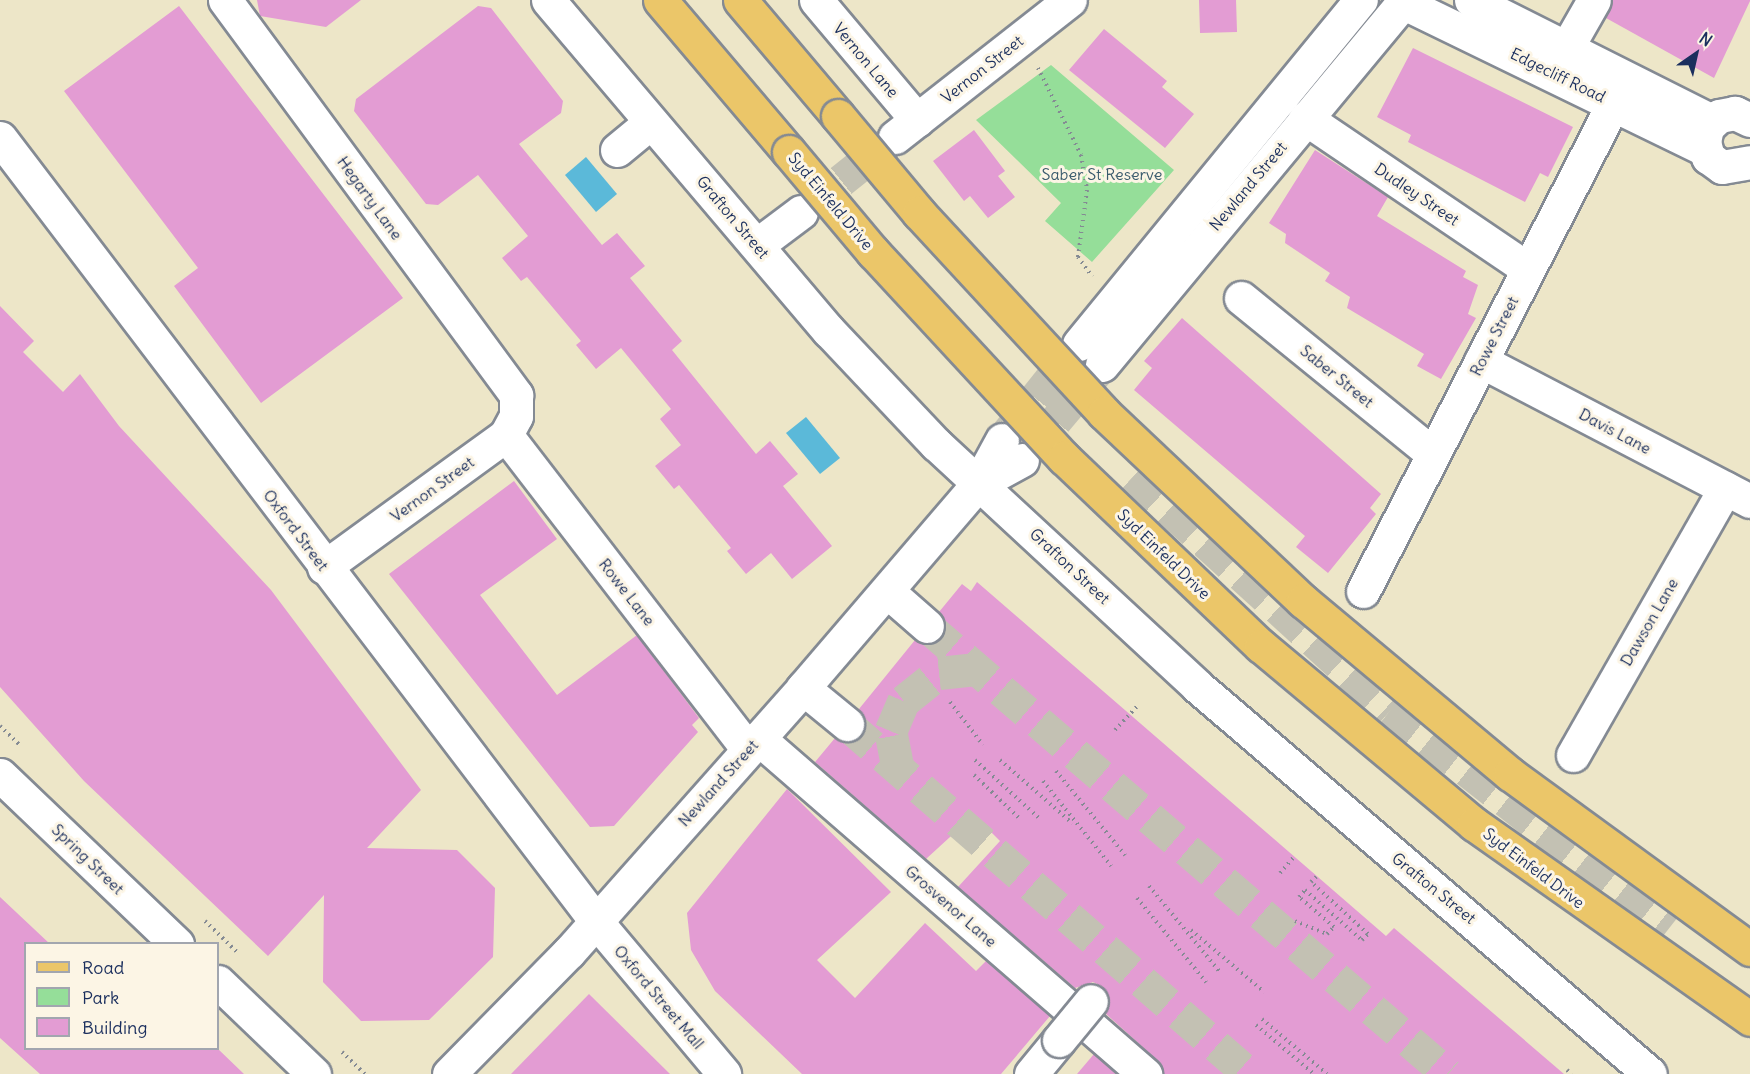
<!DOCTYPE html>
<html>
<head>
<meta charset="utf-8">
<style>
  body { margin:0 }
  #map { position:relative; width:1750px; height:1074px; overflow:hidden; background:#ede6c8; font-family:Delius,sans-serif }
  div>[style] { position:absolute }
  .green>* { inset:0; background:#95de99 }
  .water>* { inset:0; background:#5bb9d9 }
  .building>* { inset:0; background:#e39cd3 }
  .minor-tunnel>* { height:33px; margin-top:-16.5px; transform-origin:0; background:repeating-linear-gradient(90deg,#c3c1b3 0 33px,transparent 0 49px) }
  .path>* { height:4px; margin-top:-2px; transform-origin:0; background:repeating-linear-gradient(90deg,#848a93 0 1.5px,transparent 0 6px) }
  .roads { filter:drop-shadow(2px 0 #848a93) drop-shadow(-2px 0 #848a93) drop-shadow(0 2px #848a93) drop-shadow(0 -2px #848a93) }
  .minor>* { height:33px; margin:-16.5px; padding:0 16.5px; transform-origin:16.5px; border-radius:16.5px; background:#fff }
  .major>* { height:33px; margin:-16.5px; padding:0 16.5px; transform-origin:16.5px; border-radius:16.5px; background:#ebc669 }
  .bridges { filter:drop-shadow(2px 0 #848a93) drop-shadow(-2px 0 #848a93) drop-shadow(0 2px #848a93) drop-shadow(0 -2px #848a93) }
  .minor-bridge>* { height:33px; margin:-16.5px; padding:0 16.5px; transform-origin:16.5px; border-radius:16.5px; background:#fff }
  .major-bridge>* { height:33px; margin:-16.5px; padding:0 16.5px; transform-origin:16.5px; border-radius:16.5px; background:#ebc669 }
  span { translate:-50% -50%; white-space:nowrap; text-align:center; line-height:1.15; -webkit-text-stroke:6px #fcf5e5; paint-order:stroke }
  .street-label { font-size:16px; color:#1b2f5e }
  .park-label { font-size:16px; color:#3a5b6d }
  .legend { position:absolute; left:24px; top:942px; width:195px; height:108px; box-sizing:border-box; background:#fcf5e5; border:2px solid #a2a6af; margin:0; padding:8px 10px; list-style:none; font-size:18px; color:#1b2f5e }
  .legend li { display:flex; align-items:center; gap:12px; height:30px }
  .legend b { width:30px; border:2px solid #a2a6af }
  .north { position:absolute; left:1666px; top:24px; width:60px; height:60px; -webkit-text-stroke:4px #fcf5e5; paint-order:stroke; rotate:34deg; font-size:16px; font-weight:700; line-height:24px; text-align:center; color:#1b2f5e }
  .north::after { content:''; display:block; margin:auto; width:21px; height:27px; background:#1b2f5e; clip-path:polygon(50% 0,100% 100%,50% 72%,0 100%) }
</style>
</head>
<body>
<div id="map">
  <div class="green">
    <div style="clip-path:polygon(1051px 65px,1174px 170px,1092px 262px,1045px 221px,1061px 203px,976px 120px)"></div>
  </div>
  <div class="water">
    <div style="clip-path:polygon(586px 157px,617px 194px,596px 212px,565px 175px)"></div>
    <div style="clip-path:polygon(806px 417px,840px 458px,820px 474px,786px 433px)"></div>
  </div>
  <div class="building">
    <div style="clip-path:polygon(257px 0,361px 0,326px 27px,260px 16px)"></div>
    <div style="clip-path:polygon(1199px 0,1236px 0,1237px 32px,1200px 33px)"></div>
    <div style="clip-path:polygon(1613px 0,1750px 0,1750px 1px,1714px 78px,1606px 18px)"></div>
    <div style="clip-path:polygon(179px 6px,403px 298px,261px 403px,174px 286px,198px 268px,64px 91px)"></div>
    <div style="clip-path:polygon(478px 6px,491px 8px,563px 101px,561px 113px,519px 144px,602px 245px,617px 233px,645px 266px,630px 278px,682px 341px,672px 350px,756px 454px,770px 441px,798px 474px,783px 486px,832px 546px,792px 579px,771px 553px,746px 574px,727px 551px,731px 548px,679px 485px,674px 489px,655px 466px,681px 445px,660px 419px,671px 409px,621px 348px,596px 369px,576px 345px,581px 341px,527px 277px,521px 281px,502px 258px,528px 236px,478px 175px,438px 205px,426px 204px,354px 111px,356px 99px)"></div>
    <div style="clip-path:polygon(1104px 29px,1167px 81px,1162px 87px,1194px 114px,1165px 148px,1069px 70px)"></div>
    <div style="clip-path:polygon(1413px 48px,1573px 127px,1548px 177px,1540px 173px,1525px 202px,1408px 142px,1411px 135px,1377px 117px)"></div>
    <div style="clip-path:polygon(974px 130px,1005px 171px,998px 176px,1015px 197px,988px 218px,970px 196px,964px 201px,933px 161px)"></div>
    <div style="clip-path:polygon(1315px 150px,1388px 197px,1377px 216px,1466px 271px,1463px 277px,1478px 285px,1468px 314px,1476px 318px,1441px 379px,1417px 366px,1424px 354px,1347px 308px,1350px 297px,1325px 281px,1330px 273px,1285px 243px,1286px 234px,1269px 223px)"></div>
    <div style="clip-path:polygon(0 306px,34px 341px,23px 352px,63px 392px,80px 374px,119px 426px,271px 590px,421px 790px,367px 848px,457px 850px,495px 888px,493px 957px,429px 1020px,361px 1021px,323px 982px,324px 895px,268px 956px,84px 781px,0 687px)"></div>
    <div style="clip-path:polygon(1182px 318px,1381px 494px,1370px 508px,1376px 514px,1328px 573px,1296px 547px,1305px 536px,1134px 390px,1152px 368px,1144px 361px)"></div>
    <div style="clip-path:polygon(514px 481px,557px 539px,480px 595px,557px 695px,637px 635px,699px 718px,692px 725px,698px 732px,614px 826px,590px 827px,389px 574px)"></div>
    <div style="clip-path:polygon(977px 582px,1386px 936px,1394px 928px,1564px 1074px,1163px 1074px,1157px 1060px,1105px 1013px,1110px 1003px,1103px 987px,1093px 982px,1075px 988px,958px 887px,1000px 841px,974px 815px,926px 859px,815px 762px,835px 738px,845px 743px,861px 736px,866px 726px,859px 709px,915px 640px,932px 644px,941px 639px,945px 629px,939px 612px,962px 584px,971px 591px)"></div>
    <div style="clip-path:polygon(787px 789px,891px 892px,817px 960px,855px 998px,925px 923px,976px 971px,986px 961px,1050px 1016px,1001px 1074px,802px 1074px,715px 991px,691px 950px,687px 913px)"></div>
    <div style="clip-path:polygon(0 897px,50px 944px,26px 944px,26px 1048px,217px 1048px,244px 1074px,40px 1074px,0 1038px)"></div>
    <div style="clip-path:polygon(589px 994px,670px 1074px,511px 1074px)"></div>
    <div style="clip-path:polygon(1094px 1054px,1116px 1074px,1077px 1074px)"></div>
  </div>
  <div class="minor-tunnel">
    <div style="left:803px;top:211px;width:117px;rotate:-38.7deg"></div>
    <div style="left:1005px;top:436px;width:117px;rotate:-51.3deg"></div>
    <div style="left:1024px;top:458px;width:119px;rotate:-49.8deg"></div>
    <div style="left:1133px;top:476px;width:348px;rotate:42.3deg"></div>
    <div style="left:1390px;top:710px;width:354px;rotate:38deg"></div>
    <div style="left:927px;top:626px;width:687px;rotate:40.69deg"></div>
    <div style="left:847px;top:724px;width:533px;rotate:41.04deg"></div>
    <div style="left:898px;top:768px;width:38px;rotate:-101deg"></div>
    <div style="left:891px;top:731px;width:33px;rotate:-67deg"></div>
    <div style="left:904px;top:701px;width:45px;rotate:-38.7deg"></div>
    <div style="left:939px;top:673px;width:38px;rotate:-6deg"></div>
  </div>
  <div class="path">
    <div style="left:1038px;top:68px;width:97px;rotate:63.7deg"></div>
    <div style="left:1081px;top:155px;width:36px;rotate:80deg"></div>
    <div style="left:1087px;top:190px;width:68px;rotate:97.7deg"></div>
    <div style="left:1078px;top:257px;width:24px;rotate:54deg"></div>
    <div style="left:950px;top:702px;width:54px;rotate:52.5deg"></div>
    <div style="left:0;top:726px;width:29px;rotate:44deg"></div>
    <div style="left:1115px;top:730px;width:34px;rotate:-47deg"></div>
    <div style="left:975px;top:760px;width:86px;rotate:42.2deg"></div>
    <div style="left:1000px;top:760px;width:96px;rotate:41.2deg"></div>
    <div style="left:1056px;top:771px;width:109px;rotate:50.6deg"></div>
    <div style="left:974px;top:775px;width:64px;rotate:43.7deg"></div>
    <div style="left:1043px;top:781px;width:109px;rotate:51.3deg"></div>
    <div style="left:1280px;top:873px;width:21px;rotate:-49deg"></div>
    <div style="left:1149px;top:886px;width:110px;rotate:50.5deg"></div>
    <div style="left:1137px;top:898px;width:109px;rotate:50.6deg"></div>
    <div style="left:205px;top:921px;width:46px;rotate:44.1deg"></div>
    <div style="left:1295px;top:921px;width:35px;rotate:22deg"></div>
    <div style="left:1327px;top:934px;width:10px;rotate:-45deg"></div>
    <div style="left:1334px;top:927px;width:46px;rotate:-139.4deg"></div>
    <div style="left:1299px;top:897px;width:9px;rotate:-49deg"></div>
    <div style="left:1305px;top:890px;width:76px;rotate:41.3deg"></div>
    <div style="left:1362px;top:940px;width:8px;rotate:-45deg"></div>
    <div style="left:1368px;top:934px;width:77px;rotate:-137.6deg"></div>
    <div style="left:1311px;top:882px;width:8px;rotate:-45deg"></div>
    <div style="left:1191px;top:930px;width:96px;rotate:40.3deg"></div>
    <div style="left:1262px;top:1019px;width:85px;rotate:40.2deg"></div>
    <div style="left:1256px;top:1025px;width:76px;rotate:40.2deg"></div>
    <div style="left:342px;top:1052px;width:32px;rotate:44deg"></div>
    <div style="left:1567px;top:1070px;width:6px;rotate:45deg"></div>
  </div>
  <div class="roads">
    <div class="minor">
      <div style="left:225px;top:0;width:491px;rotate:53.6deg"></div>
      <div style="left:516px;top:395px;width:21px;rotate:90deg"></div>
      <div style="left:516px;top:416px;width:21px;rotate:118deg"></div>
      <div style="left:506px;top:435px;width:225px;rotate:144deg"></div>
      <div style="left:548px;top:0;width:434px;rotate:49.7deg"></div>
      <div style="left:829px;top:331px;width:156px;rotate:46.6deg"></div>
      <div style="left:936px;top:444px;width:356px;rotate:42.8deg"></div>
      <div style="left:1197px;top:686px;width:596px;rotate:40.58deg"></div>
      <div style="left:816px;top:0;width:157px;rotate:49.9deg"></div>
      <div style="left:1471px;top:0;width:270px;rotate:26.7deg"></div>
      <div style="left:1408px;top:5px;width:330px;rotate:25.9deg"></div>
      <div style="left:1566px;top:49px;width:56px;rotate:-60.3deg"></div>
      <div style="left:1305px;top:118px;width:269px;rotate:34.1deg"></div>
      <div style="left:1750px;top:120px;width:17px;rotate:-155deg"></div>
      <div style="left:1735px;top:113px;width:16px;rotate:169deg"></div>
      <div style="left:1719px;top:116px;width:16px;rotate:137deg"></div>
      <div style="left:1707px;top:127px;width:15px;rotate:101deg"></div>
      <div style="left:1704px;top:142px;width:16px;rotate:75deg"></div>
      <div style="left:1708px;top:157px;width:17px;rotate:36deg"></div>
      <div style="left:1722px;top:167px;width:28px;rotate:-10deg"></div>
      <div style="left:895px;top:137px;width:222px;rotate:-38.1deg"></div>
      <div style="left:0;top:138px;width:983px;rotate:52.73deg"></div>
      <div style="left:595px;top:920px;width:201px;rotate:50deg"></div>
      <div style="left:617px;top:150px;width:44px;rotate:-39.5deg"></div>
      <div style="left:757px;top:245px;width:55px;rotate:-36.9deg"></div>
      <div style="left:1241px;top:298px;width:247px;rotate:39.1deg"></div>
      <div style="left:1079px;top:344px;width:445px;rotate:-50.7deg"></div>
      <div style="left:1481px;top:361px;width:303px;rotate:27.5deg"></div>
      <div style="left:1102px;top:365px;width:463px;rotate:-50.3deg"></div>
      <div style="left:506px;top:435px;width:396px;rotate:52.4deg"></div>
      <div style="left:978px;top:484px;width:50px;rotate:-28.6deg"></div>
      <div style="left:887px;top:591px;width:53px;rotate:41.2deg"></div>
      <div style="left:1363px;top:591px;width:573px;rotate:-62.81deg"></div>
      <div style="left:803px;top:688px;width:57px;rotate:39.3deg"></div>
      <div style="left:758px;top:738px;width:513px;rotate:40.97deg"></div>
      <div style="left:1573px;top:755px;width:307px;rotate:-60.3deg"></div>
      <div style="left:0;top:775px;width:245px;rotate:43.7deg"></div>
      <div style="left:218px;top:982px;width:133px;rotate:43.8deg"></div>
      <div style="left:449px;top:1074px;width:171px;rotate:-45.5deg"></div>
      <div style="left:569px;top:952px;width:353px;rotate:-48.4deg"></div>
      <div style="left:803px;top:688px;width:269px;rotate:-49.4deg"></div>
      <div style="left:978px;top:484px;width:50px;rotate:-61.4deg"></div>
      <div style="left:1031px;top:1074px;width:44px;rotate:-50.5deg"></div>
    </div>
    <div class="major">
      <div style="left:660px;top:0;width:199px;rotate:49.7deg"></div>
      <div style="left:740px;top:0;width:152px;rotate:49.8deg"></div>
    </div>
  </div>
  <div class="bridges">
    <div class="minor-bridge">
      <div style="left:1059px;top:1040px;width:50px;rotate:-50.6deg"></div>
    </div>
    <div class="major-bridge">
      <div style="left:838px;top:116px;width:126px;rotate:50.1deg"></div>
      <div style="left:919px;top:213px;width:272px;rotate:47.2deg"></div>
      <div style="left:1104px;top:413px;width:274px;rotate:43.4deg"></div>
      <div style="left:1303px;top:601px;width:270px;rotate:39.9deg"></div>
      <div style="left:1510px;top:774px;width:297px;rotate:36.1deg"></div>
      <div style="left:789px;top:152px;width:131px;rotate:50deg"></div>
      <div style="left:873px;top:252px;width:281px;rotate:47.2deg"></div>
      <div style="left:1064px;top:458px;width:272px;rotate:43.7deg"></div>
      <div style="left:1261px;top:646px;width:278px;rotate:39.9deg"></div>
      <div style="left:1474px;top:824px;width:338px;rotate:35.2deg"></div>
    </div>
  </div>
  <div class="street-label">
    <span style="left:866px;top:60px;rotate:50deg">Vernon Lane</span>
    <span style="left:982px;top:69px;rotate:-38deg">Vernon Street</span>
    <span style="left:1558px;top:75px;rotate:26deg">Edgecliff Road</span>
    <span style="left:1248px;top:186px;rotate:-50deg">Newland Street</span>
    <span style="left:1417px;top:194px;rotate:34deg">Dudley Street</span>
    <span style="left:370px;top:198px;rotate:54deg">Hegarty Lane</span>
    <span style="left:831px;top:201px;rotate:50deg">Syd Einfeld Drive</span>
    <span style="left:733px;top:217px;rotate:50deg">Grafton Street</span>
    <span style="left:1494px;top:336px;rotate:-63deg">Rowe Street</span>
    <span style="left:1337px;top:376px;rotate:39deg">Saber Street</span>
    <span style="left:1615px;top:431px;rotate:28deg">Davis Lane</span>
    <span style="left:432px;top:489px;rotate:-36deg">Vernon Street</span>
    <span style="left:296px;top:530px;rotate:53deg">Oxford Street</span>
    <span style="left:1164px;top:554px;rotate:44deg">Syd Einfeld Drive</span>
    <span style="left:1070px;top:566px;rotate:43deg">Grafton Street</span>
    <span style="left:627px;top:592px;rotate:52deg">Rowe Lane</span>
    <span style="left:1649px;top:622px;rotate:-60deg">Dawson Lane</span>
    <span style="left:718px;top:783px;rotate:-48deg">Newland Street</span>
    <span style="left:88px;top:859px;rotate:44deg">Spring Street</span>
    <span style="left:1534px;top:868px;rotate:37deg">Syd Einfeld Drive</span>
    <span style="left:1434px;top:888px;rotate:39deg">Grafton Street</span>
    <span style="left:951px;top:906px;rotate:41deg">Grosvenor Lane</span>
    <span style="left:659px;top:997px;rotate:50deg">Oxford Street Mall</span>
  </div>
  <div class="park-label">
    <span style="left:1102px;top:174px">Saber St Reserve</span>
  </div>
  <ul class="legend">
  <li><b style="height:8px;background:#ebc669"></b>Road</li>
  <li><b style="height:16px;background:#95de99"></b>Park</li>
  <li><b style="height:16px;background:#e39cd3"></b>Building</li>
  </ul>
  <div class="north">N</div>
</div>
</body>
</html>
